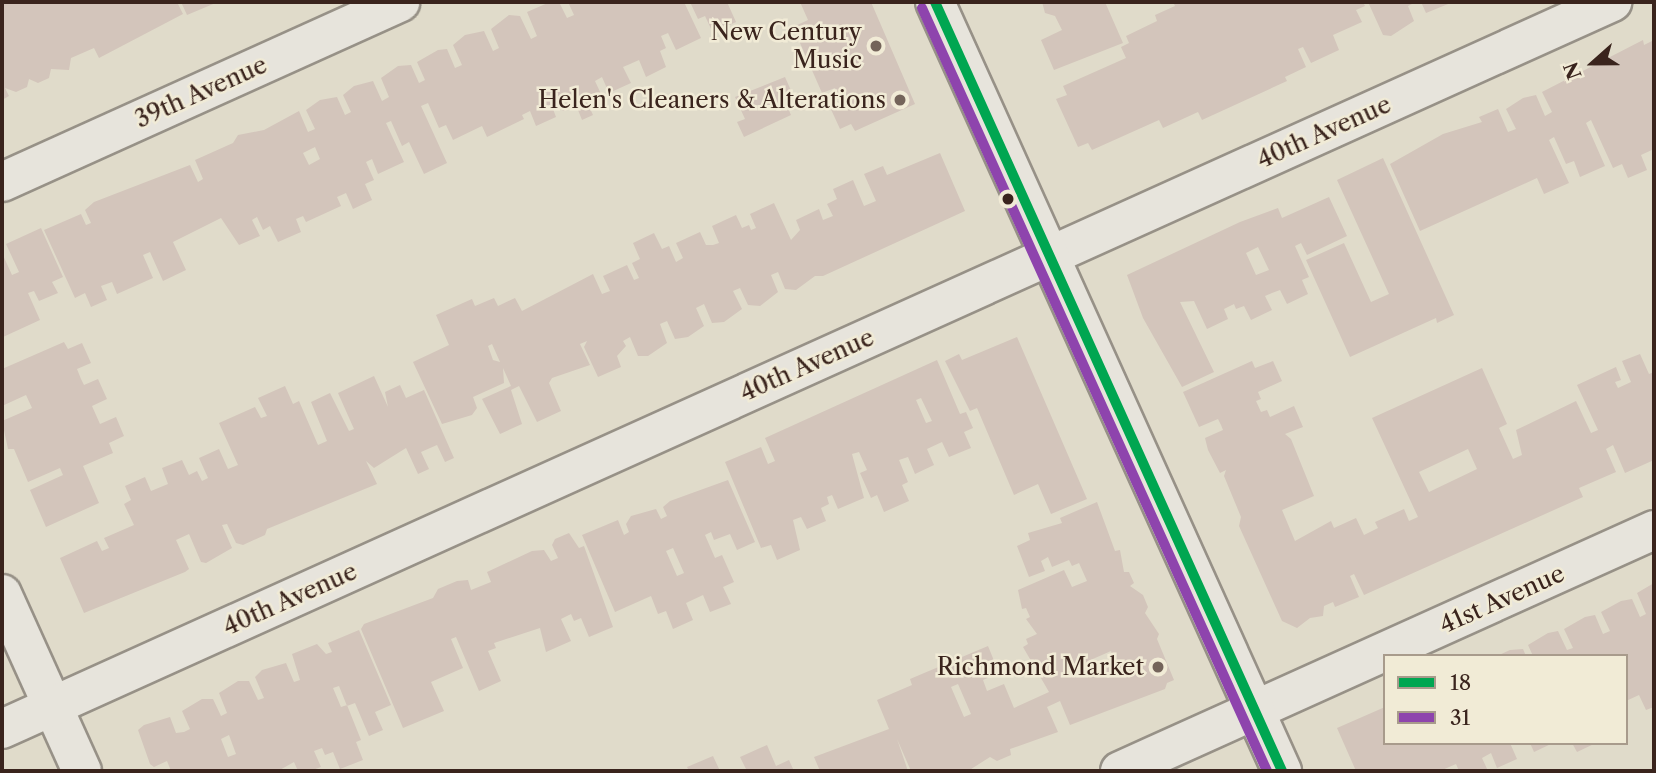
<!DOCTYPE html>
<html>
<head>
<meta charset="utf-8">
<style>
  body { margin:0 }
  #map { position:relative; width:1656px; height:773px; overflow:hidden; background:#e0dbca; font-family:"Libre Caslon Text",serif }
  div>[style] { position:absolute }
  .building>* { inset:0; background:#d3c5bb }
  .roads { filter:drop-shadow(2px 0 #979187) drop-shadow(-2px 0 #979187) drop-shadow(0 2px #979187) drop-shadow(0 -2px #979187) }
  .street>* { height:38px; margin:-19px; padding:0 19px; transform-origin:19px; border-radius:19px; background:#e7e4dc }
  .secondary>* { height:38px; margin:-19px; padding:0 19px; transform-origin:19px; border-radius:19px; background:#e7e4dc }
  .bus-1>* { height:10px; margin:-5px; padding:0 5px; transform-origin:5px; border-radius:5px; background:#00a651 }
  .bus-2>* { height:10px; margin:-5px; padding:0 5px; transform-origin:5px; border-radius:5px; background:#8e44ad }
  .dots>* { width:19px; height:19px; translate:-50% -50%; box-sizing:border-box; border:4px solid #f1ebd6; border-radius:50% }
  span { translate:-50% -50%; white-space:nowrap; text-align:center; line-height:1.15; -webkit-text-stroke:5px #f1ebd6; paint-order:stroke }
  .poi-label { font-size:24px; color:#3a241d }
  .right { translate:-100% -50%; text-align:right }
  .street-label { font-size:24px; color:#3a241d }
  .frame { position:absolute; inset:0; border:4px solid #3a241d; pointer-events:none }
  .legend { position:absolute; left:1383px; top:654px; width:245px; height:91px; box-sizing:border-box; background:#f1ebd6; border:2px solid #a89b8c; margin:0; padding:9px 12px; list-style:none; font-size:21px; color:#3a241d }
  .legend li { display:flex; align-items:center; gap:14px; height:35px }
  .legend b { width:35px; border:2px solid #a89b8c }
  .north { position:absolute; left:1558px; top:28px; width:70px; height:70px; -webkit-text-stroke:5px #f1ebd6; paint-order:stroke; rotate:249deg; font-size:19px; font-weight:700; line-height:28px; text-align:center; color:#3a241d }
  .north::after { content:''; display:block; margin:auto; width:24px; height:32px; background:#3a241d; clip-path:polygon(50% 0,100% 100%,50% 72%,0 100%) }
</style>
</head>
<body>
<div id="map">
  <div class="building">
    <div style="clip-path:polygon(2px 2px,177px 2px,183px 14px,99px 58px,94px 48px,71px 58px,69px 70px,51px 69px,49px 78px,38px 83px,29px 79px,27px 87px,16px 92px,5px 88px,9px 96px,2px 100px)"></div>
    <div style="clip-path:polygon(181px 2px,218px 2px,187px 15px)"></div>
    <div style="clip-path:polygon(evenodd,550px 2px,559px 2px,567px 18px,574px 15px,568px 2px,684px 2px,701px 38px,676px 50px,668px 33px,661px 36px,666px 48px,660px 51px,666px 67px,646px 77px,639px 60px,630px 64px,623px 67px,631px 83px,609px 93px,602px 77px,595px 81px,601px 94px,586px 100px,593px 115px,582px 120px,576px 105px,563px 111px,557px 98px,550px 101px,556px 117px,536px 126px,530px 111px,522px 115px,524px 119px,487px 137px,482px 126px,453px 140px,446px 125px,439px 128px,428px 103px,421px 106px,447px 163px,424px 174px,409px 142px,402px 146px,391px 121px,386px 123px,404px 162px,378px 174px,372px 159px,366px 162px,374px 180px,365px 184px,372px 200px,353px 209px,346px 193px,337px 197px,341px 206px,306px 222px,303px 216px,296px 219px,301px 232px,278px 242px,270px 226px,263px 230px,257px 217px,252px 220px,260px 236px,239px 245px,221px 218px,173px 242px,186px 270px,163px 281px,150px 252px,143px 255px,153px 278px,117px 294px,112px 282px,101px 286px,107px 300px,91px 307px,85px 293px,75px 298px,44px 230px,81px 214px,86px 225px,91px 223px,85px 210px,94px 202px,190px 165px,198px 182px,203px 179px,195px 160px,233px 143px,238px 135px,264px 130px,299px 111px,308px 132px,315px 129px,306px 110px,320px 100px,337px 97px,345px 115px,351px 112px,343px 95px,354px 86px,373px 81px,382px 101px,389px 97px,381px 78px,398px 66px,411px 65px,419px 83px,425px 80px,417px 62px,438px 50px,447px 49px,455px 68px,462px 65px,453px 45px,465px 35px,484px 31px,493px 51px,499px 48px,491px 29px,509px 15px,520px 16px,531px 39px,537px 36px,527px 12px,550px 2px,315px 147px,320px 159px,309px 165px,303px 153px,315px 147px)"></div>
    <div style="clip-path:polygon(690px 2px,727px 2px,736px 22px,713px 33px,705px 16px,698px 19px)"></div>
    <div style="clip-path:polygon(800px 2px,871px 2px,915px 104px,855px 131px,851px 124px,840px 129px,829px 105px,841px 100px,835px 88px,822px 93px,793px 27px,808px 20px)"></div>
    <div style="clip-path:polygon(1042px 2px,1105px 2px,1123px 43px,1054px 70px,1041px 40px,1062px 30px,1055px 16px,1045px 13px)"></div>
    <div style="clip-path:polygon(1173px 2px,1363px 2px,1365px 6px,1356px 10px,1362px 22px,1333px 35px,1339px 50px,1311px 63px,1303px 47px,1298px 49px,1306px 67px,1285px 77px,1287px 81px,1202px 120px,1198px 112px,1163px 128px,1159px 120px,1092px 150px,1088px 143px,1078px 147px,1056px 99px,1067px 95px,1063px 86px,1126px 58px,1121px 47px,1129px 43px,1126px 36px,1157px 21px,1155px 15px,1175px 6px)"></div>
    <div style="clip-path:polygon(1368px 2px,1416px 2px,1408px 6px,1414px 21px,1391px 36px,1383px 35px)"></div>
    <div style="clip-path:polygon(1421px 2px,1453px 2px,1426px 13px)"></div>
    <div style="clip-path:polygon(1643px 40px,1644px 45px,1654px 40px,1654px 149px,1641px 155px,1647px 170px,1628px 178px,1622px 164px,1613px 168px,1591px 120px,1586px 123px,1605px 166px,1580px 177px,1574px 161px,1566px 164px,1554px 137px,1549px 140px,1569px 183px,1544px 194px,1537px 178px,1420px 231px,1390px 164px,1443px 134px,1482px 122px,1479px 117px,1498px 109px,1508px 132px,1516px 129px,1506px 109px,1523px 98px,1536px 95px,1545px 116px,1552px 112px,1542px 92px)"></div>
    <div style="clip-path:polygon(785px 77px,797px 104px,788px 108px,791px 115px,744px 137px,737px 122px,745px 119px,735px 97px)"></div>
    <div style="clip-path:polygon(evenodd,940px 153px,965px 211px,823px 276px,815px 276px,796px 290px,785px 289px,778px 272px,771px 275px,778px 292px,760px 306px,748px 305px,740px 288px,733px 291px,742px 309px,724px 322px,712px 323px,704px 304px,696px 308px,704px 326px,688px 337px,675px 339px,667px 321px,660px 324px,667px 343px,648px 356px,638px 356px,630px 337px,623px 341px,626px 346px,617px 356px,621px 367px,598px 377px,584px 347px,587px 341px,580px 344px,590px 365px,552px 378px,549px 383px,561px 411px,537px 422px,519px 386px,511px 390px,522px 424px,500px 434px,482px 399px,511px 386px,503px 368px,504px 383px,473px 397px,477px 408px,472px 415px,442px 424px,413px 362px,449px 345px,436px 315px,472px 299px,475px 306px,494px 298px,498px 306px,515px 298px,522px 311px,593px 274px,602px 294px,610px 291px,603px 276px,627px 265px,634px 280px,639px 278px,632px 263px,640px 259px,633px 243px,654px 233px,662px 249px,669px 246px,676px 262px,683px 258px,676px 243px,700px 232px,706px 245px,713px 245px,719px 243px,712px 226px,736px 215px,742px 228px,749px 225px,751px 230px,756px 228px,750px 214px,774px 203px,791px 240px,800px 230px,796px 220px,819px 209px,823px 220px,833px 216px,827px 204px,837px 199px,833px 189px,853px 180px,864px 206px,876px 201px,864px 174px,883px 166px,887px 175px,940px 153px,492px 344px,500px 362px,493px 360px,488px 346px,492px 344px)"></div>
    <div style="clip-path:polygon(1383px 158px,1454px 315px,1437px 323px,1436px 318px,1350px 357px,1306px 260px,1344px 243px,1371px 302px,1389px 294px,1337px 180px)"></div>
    <div style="clip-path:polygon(evenodd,1329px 197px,1347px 236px,1307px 255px,1301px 243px,1295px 246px,1309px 277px,1302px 280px,1308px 294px,1287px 304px,1280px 290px,1272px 293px,1265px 296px,1272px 310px,1251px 320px,1244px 306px,1236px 309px,1234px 304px,1224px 309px,1228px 319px,1207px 329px,1194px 301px,1180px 302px,1214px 372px,1182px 387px,1143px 318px,1127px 275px,1240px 222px,1278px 208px,1282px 218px,1329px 197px,1258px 247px,1269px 270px,1256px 275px,1246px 253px,1258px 247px)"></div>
    <div style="clip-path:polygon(41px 228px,63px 277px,52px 282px,58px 293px,39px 301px,34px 291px,28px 293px,40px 320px,3px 337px,2px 253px,12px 275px,19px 272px,6px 244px)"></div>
    <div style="clip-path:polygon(1017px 337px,1087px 499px,1051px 514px,1038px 484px,1014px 495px,977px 408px,970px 411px,945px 361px,959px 354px,962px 360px)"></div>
    <div style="clip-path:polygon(64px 342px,68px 349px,82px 343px,91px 363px,77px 369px,81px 379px,84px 385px,98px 379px,107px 399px,92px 406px,100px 424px,116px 417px,124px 436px,109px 443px,113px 453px,83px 466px,99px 503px,46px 527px,30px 490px,63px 475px,60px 468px,28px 482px,14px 449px,8px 449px,2px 421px,32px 408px,26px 395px,2px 406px,2px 369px)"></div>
    <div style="clip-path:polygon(evenodd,1640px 354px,1649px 374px,1654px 372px,1654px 460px,1625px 473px,1613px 445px,1606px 449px,1616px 472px,1579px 488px,1583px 497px,1364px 595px,1354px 574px,1350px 576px,1359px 597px,1335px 607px,1333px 602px,1324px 606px,1323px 616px,1310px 618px,1297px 628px,1282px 621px,1239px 526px,1241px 517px,1224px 476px,1226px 470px,1220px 473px,1208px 450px,1205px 438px,1223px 430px,1221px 425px,1218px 419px,1199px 427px,1183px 392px,1252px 361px,1255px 368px,1273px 361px,1282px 381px,1258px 392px,1261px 399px,1256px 401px,1261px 412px,1267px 410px,1270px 417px,1294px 406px,1303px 427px,1285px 434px,1291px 439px,1314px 496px,1282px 510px,1295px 541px,1331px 521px,1334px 528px,1356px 518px,1364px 535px,1378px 528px,1375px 522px,1404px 509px,1409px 521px,1418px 517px,1372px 418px,1482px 368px,1507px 424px,1499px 428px,1513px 459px,1522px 455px,1516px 430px,1576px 401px,1591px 433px,1598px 430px,1577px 385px,1616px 367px,1621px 380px,1615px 382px,1618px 388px,1631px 382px,1622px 361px,1640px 354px,1468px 449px,1477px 469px,1429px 492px,1419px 472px,1468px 449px)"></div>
    <div style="clip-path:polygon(evenodd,937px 360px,960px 414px,966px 412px,973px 428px,964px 432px,971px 448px,949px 457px,942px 442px,927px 449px,934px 465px,915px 474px,908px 457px,899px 460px,908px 482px,902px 485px,909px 501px,884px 512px,877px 495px,871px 498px,860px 473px,867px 470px,859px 452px,852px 454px,864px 498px,838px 509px,832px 495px,827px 497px,829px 504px,821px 508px,826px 521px,807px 529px,801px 517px,793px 520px,800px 550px,777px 560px,771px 545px,761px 548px,725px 462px,761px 447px,768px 464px,775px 461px,765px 438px,937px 360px,921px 398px,932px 421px,926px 423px,916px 400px,921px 398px)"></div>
    <div style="clip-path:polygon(374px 376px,388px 407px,385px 392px,400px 385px,406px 398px,424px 390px,454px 458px,445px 462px,437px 445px,421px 452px,429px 469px,418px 474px,406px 448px,374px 468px,366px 461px,377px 484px,267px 529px,265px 535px,243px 545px,236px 543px,227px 524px,222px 525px,232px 548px,206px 563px,201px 562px,189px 534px,176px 540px,189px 569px,185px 572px,84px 613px,60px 558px,97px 541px,102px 551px,109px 548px,104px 538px,134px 525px,124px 504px,131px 500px,125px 486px,145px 477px,151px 491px,168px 484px,162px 468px,182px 460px,189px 475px,197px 471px,202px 481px,208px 478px,199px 458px,219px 449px,228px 469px,238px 465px,219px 423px,255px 407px,261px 418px,267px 416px,258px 398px,285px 386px,293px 404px,299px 401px,318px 445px,327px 441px,311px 402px,330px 393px,349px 431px,354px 429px,338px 393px)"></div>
    <div style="clip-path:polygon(evenodd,728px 480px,755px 542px,737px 550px,730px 534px,714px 540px,711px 532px,705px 535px,715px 558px,722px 555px,734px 582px,723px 587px,731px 604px,710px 612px,703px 595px,686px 603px,693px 620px,673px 629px,666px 611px,658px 614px,651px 596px,615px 612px,582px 535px,618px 520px,624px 535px,629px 532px,626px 524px,631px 516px,656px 509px,661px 519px,667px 516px,663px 507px,670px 501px,728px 480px,673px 548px,684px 573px,677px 576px,666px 551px,673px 548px)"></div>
    <div style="clip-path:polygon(evenodd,1097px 502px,1115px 551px,1120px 550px,1124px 572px,1129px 572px,1134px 583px,1130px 586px,1143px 595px,1148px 607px,1145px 613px,1159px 634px,1157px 639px,1174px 680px,1167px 683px,1165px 689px,1070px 725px,1060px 701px,1047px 707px,1058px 732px,1010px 749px,1011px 755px,997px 761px,990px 757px,968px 771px,911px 771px,897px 739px,908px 771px,820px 771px,814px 757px,889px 729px,877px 700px,912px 685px,910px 679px,988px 646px,999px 673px,983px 680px,987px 691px,1004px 684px,1014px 708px,1049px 692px,1023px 647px,1028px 644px,1026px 639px,1037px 634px,1026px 619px,1030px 617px,1026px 608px,1022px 609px,1018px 590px,1064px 570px,1072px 587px,1087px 581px,1079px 563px,1072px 566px,1069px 560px,1052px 567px,1048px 557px,1041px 561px,1045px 571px,1029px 577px,1017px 546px,1030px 540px,1028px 533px,1062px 523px,1060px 518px,1097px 502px,1111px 651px,1116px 664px,1092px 674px,1086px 662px,1111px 651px,1097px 502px,958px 684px,971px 714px,964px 717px,951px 687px,958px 684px)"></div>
    <div style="clip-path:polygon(569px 533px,579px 548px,584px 546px,613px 627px,589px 637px,581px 618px,574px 621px,571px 614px,561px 619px,571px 641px,546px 652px,540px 628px,494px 643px,496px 648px,488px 651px,501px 681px,479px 691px,456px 637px,451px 639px,463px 668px,431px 682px,444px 711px,403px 728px,361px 629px,364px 624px,433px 598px,438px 589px,457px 581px,468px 580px,471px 590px,491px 582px,487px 572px,532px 551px,544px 550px,551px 561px,558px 558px,552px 545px,555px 539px)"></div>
    <div style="clip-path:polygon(1654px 583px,1654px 707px,1646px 710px,1639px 695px,1626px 701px,1626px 656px,1533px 656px,1528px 645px,1548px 633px,1558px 631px,1567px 650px,1573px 648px,1564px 629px,1585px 617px,1595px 615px,1603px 634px,1610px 631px,1601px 612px,1621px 601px,1632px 599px,1640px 617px,1646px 614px,1637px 593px)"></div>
    <div style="clip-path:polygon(evenodd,359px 630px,391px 705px,375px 712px,383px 730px,369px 736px,355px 703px,347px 706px,339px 686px,333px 688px,341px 707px,347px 705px,361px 740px,356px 742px,363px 760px,340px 769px,333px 752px,325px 755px,322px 748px,314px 751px,321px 767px,310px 771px,298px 771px,294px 762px,278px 771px,171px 771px,167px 761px,154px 767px,150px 764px,138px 730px,144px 725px,170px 717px,176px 733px,184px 732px,190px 729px,182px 711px,202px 699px,213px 699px,221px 716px,227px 713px,219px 693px,238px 681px,249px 681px,258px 700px,264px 698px,255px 677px,262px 670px,286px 663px,294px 682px,300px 680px,292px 654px,317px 644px,326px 654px,332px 652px,328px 643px,359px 630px,229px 735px,236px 754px,228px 757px,221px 739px,229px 735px)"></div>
    <div style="clip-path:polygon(1523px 649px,1526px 656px,1497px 656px,1510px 650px)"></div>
    <div style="clip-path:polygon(1385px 707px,1385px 743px,1510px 743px,1517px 759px,1497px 768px,1491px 753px,1482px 758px,1488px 771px,1459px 771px,1456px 764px,1440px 771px,1356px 771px,1337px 728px)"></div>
    <div style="clip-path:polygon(1530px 743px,1553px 743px,1534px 752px)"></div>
    <div style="clip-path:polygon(1572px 743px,1596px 743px,1577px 752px)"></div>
    <div style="clip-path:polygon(767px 745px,776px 766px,789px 760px,794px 771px,747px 771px,740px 757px)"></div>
    <div style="clip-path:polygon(713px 756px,720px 771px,689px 771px,687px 767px)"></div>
  </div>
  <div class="roads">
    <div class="street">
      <div style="left:2px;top:182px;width:437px;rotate:-24.3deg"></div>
      <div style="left:2px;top:594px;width:194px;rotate:65.7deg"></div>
      <div style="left:2px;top:729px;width:1767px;rotate:-24.3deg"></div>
      <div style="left:1120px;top:771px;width:586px;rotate:-24.29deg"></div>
    </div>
    <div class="secondary">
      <div style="left:935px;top:2px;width:844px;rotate:65.71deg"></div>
    </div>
  </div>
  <div class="bus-1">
    <div style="left:935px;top:2px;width:844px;rotate:65.71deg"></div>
  </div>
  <div class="bus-2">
    <div style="left:922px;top:8px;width:837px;rotate:65.67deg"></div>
  </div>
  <div class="dots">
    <div style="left:876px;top:46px;background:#74645a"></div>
    <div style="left:900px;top:100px;background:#74645a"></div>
    <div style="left:1008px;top:199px;background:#3a241d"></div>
    <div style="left:1158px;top:667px;background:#74645a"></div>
  </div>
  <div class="poi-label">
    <span class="right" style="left:862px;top:46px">New Century<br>Music</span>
    <span class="right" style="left:886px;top:100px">Helen's Cleaners &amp; Alterations</span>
    <span class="right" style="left:1144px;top:667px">Richmond Market</span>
  </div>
  <div class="street-label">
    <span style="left:201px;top:92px;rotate:-24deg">39th Avenue</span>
    <span style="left:1324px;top:132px;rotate:-24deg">40th Avenue</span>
    <span style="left:807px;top:365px;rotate:-24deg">40th Avenue</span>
    <span style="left:290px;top:599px;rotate:-24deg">40th Avenue</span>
    <span style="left:1502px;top:599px;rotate:-24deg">41st Avenue</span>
  </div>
  <div class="frame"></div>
  <ul class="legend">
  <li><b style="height:9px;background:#00a651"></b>18</li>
  <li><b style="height:9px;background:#8e44ad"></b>31</li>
  </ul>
  <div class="north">N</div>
</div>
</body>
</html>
